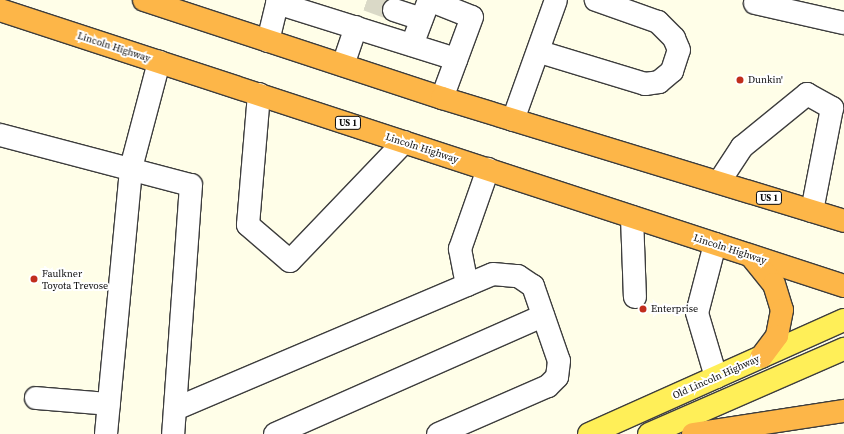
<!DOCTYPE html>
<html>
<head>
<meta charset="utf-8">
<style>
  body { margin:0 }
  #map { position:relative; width:844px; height:434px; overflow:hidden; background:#fffee8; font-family:"Source Serif 4",serif }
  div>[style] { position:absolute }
  .minor-tunnel>* { height:22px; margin-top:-11px; transform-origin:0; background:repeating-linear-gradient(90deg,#dad9c7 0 22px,transparent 0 33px) }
  .roads { filter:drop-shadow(1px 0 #3d3d3d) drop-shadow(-1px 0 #3d3d3d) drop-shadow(0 1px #3d3d3d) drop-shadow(0 -1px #3d3d3d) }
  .minor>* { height:22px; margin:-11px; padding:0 11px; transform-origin:11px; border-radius:11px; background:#fff }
  .major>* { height:22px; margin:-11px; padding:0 11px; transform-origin:11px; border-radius:11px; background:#ffef58 }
  .highway>* { height:22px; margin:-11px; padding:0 11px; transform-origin:11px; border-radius:11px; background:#fdb648 }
  .dots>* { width:11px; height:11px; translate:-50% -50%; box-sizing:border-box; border:2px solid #fff; border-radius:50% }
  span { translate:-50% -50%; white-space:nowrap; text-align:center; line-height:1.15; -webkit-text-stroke:4px #fff; paint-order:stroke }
  .shield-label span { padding:1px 3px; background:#fff; border:1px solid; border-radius:3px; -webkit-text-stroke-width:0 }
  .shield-label { font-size:9px; color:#0a0a0a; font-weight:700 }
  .street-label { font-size:10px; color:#0a0a0a }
  .poi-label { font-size:10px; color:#0a0a0a }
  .left { translate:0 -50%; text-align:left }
</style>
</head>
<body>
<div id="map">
  <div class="minor-tunnel">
    <div style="left:367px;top:0;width:29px;rotate:20deg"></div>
  </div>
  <div class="roads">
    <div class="minor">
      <div style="left:429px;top:0;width:46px;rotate:21.6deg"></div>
      <div style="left:472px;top:17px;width:86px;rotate:110.3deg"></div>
      <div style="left:277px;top:3px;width:188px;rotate:17.4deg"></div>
      <div style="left:755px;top:3px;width:91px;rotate:12.7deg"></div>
      <div style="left:394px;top:10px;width:29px;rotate:18deg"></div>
      <div style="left:268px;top:41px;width:42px;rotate:-76.3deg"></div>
      <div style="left:412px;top:45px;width:48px;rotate:-69.3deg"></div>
      <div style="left:540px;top:52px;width:110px;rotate:16.9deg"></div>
      <div style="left:645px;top:84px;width:14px;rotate:-8deg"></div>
      <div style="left:659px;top:82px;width:17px;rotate:-40deg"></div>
      <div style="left:672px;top:71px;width:22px;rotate:-72deg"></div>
      <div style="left:679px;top:50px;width:13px;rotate:-113deg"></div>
      <div style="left:674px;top:38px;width:23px;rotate:-135deg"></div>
      <div style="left:658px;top:22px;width:66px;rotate:-160.5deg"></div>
      <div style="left:343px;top:65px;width:40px;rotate:-71.1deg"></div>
      <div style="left:259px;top:94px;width:131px;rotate:94.8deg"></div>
      <div style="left:248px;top:225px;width:55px;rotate:40.6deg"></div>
      <div style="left:290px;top:261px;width:165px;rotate:-46.2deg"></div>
      <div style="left:513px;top:120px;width:127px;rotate:-70.3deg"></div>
      <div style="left:0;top:135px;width:197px;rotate:14.7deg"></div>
      <div style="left:191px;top:185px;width:250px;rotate:94.1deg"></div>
      <div style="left:719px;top:182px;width:42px;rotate:-56.7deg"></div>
      <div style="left:742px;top:147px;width:84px;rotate:-39.2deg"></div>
      <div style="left:807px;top:94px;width:29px;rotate:29deg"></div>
      <div style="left:832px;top:108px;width:105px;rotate:101deg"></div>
      <div style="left:632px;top:217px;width:80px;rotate:87.9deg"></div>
      <div style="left:715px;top:244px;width:71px;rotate:104.6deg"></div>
      <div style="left:697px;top:313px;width:67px;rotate:73.5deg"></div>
      <div style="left:467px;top:285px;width:37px;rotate:-101deg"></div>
      <div style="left:460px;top:249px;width:85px;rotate:-70.7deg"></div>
      <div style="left:36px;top:398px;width:73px;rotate:4.7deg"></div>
      <div style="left:175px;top:409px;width:345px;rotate:-23deg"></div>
      <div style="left:493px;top:274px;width:25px;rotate:5deg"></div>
      <div style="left:518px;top:276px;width:18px;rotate:34deg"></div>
      <div style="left:533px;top:286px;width:79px;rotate:70.9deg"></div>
      <div style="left:559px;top:361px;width:16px;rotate:97deg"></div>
      <div style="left:557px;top:377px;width:13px;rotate:135deg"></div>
      <div style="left:548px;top:386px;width:120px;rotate:156.4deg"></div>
      <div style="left:106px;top:434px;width:267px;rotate:-84.6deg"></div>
      <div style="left:131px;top:168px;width:110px;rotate:-75.2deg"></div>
      <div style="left:275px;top:434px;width:293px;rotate:-23.8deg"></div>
    </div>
    <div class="major">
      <div style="left:589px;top:434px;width:279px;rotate:-24.1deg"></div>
      <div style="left:649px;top:434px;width:213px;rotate:-23.6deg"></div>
    </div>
    <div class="highway">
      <div style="left:144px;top:0;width:314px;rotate:18.2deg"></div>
      <div style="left:442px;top:98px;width:420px;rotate:17deg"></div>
      <div style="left:0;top:10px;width:888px;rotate:18.11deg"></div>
      <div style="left:751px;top:256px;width:36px;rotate:51deg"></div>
      <div style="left:774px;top:284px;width:27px;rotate:73deg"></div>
      <div style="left:782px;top:310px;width:26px;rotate:101deg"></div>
      <div style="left:777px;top:336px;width:26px;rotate:127deg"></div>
      <div style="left:693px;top:434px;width:153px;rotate:-8.7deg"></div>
    </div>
  </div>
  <div class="dots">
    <div style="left:740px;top:80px;background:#c12d1c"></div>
    <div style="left:34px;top:279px;background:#c12d1c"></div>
    <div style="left:643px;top:309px;background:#c12d1c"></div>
  </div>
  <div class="shield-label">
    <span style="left:348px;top:123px">US 1</span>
    <span style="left:769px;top:198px">US 1</span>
  </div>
  <div class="street-label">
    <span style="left:114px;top:47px;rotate:18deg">Lincoln Highway</span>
    <span style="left:422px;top:148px;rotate:18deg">Lincoln Highway</span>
    <span style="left:730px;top:249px;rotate:18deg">Lincoln Highway</span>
    <span style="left:716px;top:377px;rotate:-24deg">Old Lincoln Highway</span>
  </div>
  <div class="poi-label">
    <span class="left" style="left:748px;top:80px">Dunkin'</span>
    <span class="left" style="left:42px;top:279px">Faulkner<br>Toyota Trevose</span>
    <span class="left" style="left:651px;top:309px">Enterprise</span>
  </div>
</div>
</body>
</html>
